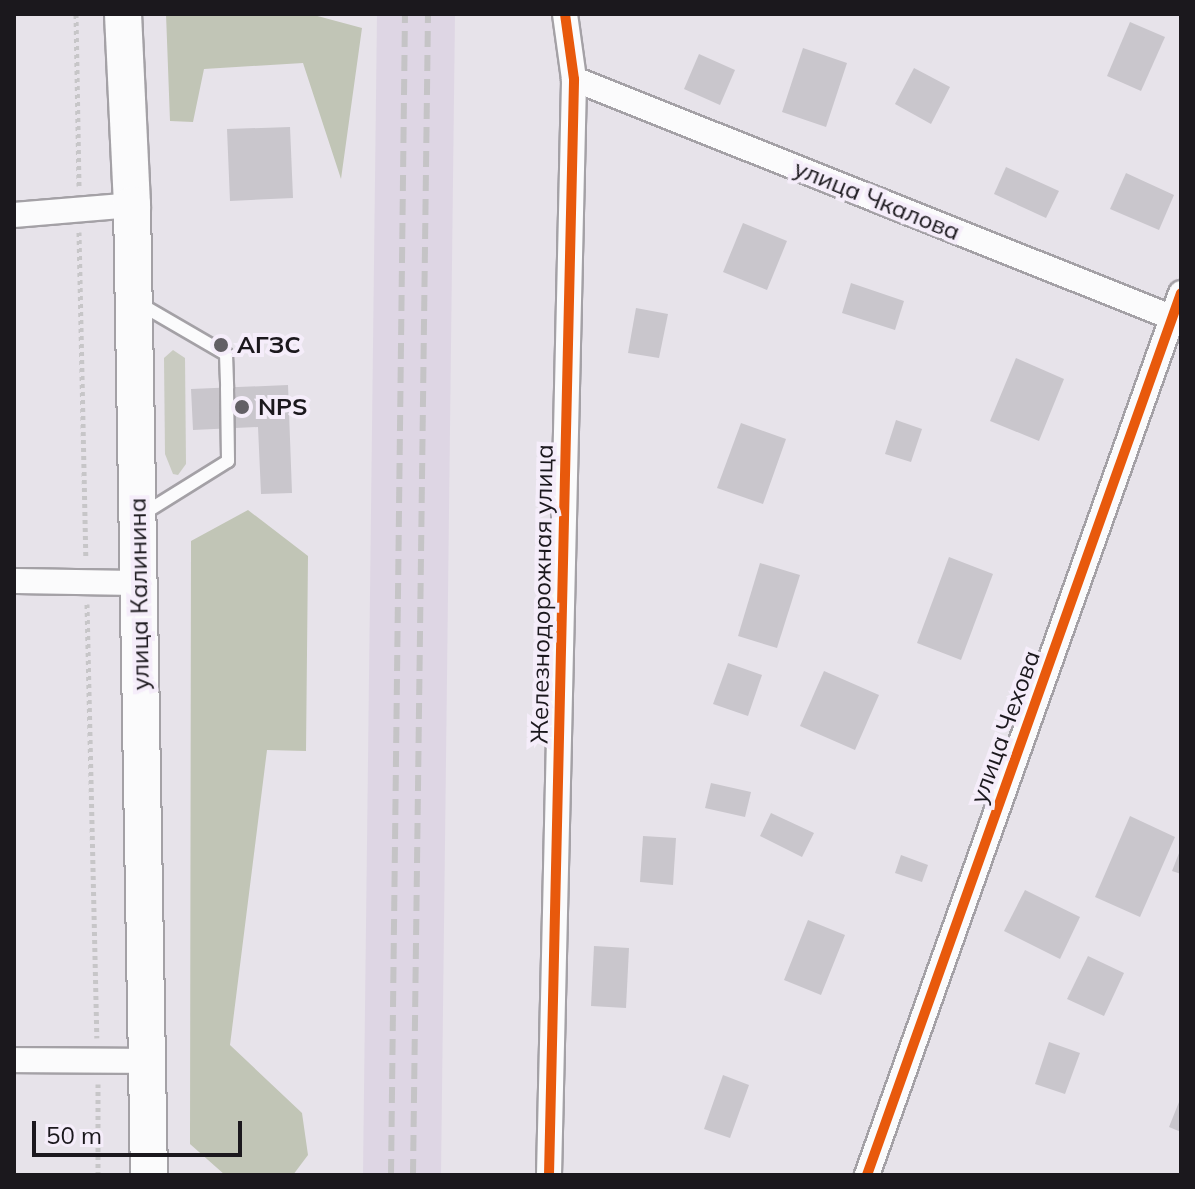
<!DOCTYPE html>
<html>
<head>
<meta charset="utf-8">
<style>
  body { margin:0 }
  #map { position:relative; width:1195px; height:1189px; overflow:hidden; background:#e7e3ea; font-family:Mulish,sans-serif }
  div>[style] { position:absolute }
  .built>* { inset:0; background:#ded6e4 }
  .green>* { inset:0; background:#c9cbc1 }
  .forest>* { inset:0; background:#c1c5b6 }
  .building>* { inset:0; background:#c9c6cc }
  .path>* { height:5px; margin-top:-2.5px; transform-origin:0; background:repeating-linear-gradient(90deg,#c7c6c8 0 4px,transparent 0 8px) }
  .roads { filter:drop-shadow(2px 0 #a4a1a6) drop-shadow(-2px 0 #a4a1a6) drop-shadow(0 2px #a4a1a6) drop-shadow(0 -2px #a4a1a6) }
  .service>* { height:12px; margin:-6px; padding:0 6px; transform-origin:6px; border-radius:6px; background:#fbfbfc }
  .minor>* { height:24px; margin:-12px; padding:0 12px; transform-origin:12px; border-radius:12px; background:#fbfbfc }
  .secondary>* { height:36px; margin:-18px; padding:0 18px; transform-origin:18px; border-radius:18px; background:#fbfbfc }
  .rail>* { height:6px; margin-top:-3px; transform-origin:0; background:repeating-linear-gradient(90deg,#c5c4c6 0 16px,transparent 0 24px) }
  .cycleway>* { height:10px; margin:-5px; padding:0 5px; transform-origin:5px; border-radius:5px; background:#e8590c }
  .dots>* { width:22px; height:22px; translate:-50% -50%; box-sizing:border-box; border:4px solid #f5edfa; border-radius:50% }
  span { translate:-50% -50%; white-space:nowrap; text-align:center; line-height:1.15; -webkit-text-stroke:8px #f5edfa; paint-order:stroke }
  .street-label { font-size:24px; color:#1b181d }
  .poi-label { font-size:24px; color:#1b181d; font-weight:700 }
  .left { translate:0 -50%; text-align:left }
  .frame { position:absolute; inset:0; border:16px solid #1b181d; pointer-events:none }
  .scale { position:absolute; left:32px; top:1121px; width:210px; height:36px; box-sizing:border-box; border:4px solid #1b181d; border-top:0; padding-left:10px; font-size:24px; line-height:28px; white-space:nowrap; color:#1b181d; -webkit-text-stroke:6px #f5edfa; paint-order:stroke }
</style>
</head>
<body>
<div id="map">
  <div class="built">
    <div style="clip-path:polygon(377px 14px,455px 14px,441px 1175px,363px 1175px)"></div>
  </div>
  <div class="green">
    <div style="clip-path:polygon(173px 350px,185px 358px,186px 464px,178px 475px,173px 474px,165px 454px,164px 358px)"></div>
  </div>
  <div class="forest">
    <div style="clip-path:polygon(166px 14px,310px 14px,362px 28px,341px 179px,303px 63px,204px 69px,193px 122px,170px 121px)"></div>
    <div style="clip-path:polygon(248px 510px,308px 556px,306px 751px,267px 750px,230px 1045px,302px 1113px,308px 1155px,293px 1175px,225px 1175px,190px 1144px,191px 541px)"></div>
  </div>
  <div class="building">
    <div style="clip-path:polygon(1130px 22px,1165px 37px,1141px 91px,1107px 76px)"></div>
    <div style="clip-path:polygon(803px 48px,847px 63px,826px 127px,782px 112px)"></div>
    <div style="clip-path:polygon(699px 54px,735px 70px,720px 105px,684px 89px)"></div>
    <div style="clip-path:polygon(914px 68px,950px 87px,931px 124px,895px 104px)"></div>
    <div style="clip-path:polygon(290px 127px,293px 198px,230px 201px,227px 129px)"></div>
    <div style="clip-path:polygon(1006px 167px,1059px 191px,1046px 218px,994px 194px)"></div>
    <div style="clip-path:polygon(1126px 173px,1174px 195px,1159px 230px,1110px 209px)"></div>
    <div style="clip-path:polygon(743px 223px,787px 241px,767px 290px,723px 272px)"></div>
    <div style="clip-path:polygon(851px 283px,904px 301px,895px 330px,842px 313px)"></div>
    <div style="clip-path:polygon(636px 308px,668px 314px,659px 358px,628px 353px)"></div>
    <div style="clip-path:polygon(1016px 358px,1064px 379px,1039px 441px,990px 421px)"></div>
    <div style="clip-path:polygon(288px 385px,292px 493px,261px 494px,258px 427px,193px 430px,191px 389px)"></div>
    <div style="clip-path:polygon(896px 420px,922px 429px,911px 462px,885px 454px)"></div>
    <div style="clip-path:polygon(741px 423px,786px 439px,763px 504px,717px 488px)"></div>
    <div style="clip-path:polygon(949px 557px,993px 574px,961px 660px,917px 643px)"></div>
    <div style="clip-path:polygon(760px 563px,800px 575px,777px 648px,738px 636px)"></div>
    <div style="clip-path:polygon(728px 663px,762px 675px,748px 716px,713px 704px)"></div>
    <div style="clip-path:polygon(824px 671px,879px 695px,855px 750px,800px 726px)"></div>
    <div style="clip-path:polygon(711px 783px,751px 792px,745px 817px,705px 808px)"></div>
    <div style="clip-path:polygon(771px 813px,814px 833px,802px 857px,760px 836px)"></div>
    <div style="clip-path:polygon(1130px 816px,1175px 837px,1140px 917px,1095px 897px)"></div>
    <div style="clip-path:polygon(643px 836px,676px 838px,673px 885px,640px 882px)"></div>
    <div style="clip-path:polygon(1181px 848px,1181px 874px,1172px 871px)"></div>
    <div style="clip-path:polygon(901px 855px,928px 865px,922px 882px,895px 873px)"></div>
    <div style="clip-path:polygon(1025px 890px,1080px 917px,1060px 959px,1004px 931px)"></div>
    <div style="clip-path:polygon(808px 920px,845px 935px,821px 995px,784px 980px)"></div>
    <div style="clip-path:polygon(594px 946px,629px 948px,626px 1008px,591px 1006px)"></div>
    <div style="clip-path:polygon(1088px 956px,1124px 973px,1104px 1016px,1067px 999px)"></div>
    <div style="clip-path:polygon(1049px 1042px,1080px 1053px,1065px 1094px,1035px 1084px)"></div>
    <div style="clip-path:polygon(723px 1075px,749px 1085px,730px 1138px,704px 1129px)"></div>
    <div style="clip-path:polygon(1181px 1097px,1181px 1132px,1169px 1127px)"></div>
  </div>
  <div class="path">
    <div style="left:76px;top:14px;width:172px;rotate:89deg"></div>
    <div style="left:79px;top:232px;width:326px;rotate:88.8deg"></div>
    <div style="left:87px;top:604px;width:434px;rotate:88.7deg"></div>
    <div style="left:98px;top:1084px;width:91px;rotate:90deg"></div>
  </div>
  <div class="roads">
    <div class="service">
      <div style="left:140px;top:304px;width:99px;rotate:30.2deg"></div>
      <div style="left:226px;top:354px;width:34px;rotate:88deg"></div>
      <div style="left:227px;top:388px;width:73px;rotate:89.2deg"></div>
      <div style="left:228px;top:461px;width:100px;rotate:148.1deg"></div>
    </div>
    <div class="minor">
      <div style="left:574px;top:79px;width:653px;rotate:21.74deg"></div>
      <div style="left:14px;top:215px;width:118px;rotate:-4.8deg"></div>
      <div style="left:14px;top:581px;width:124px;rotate:0.9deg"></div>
      <div style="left:14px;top:1060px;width:134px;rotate:0.4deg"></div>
      <div style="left:549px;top:1175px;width:1096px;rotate:-88.69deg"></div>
      <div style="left:574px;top:79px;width:66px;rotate:-97.9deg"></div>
      <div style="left:867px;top:1175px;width:936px;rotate:-70.4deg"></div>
    </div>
    <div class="secondary">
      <div style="left:123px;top:14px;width:191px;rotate:87.3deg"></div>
      <div style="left:132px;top:205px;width:970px;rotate:89deg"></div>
    </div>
  </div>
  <div class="rail">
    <div style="left:391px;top:1175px;width:1161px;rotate:-89.31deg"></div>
    <div style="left:413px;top:1175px;width:1161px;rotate:-89.26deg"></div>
  </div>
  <div class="cycleway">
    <div style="left:549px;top:1175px;width:1096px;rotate:-88.69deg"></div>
    <div style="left:574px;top:79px;width:66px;rotate:-97.9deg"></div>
    <div style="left:867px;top:1175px;width:936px;rotate:-70.4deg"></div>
  </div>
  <div class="dots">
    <div style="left:221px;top:345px;background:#625f65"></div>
    <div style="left:242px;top:407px;background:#625f65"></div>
  </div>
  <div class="street-label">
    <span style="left:877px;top:200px;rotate:22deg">улица Чкалова</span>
    <span style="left:139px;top:594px;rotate:-91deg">улица Калинина</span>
    <span style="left:542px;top:594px;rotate:-89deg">Железнодорожная улица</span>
    <span style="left:1005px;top:727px;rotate:-70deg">улица Чехова</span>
  </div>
  <div class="poi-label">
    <span class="left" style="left:237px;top:345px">АГЗС</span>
    <span class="left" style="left:258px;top:407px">NPS</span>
  </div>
  <div class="frame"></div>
  <div class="scale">50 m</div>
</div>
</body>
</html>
